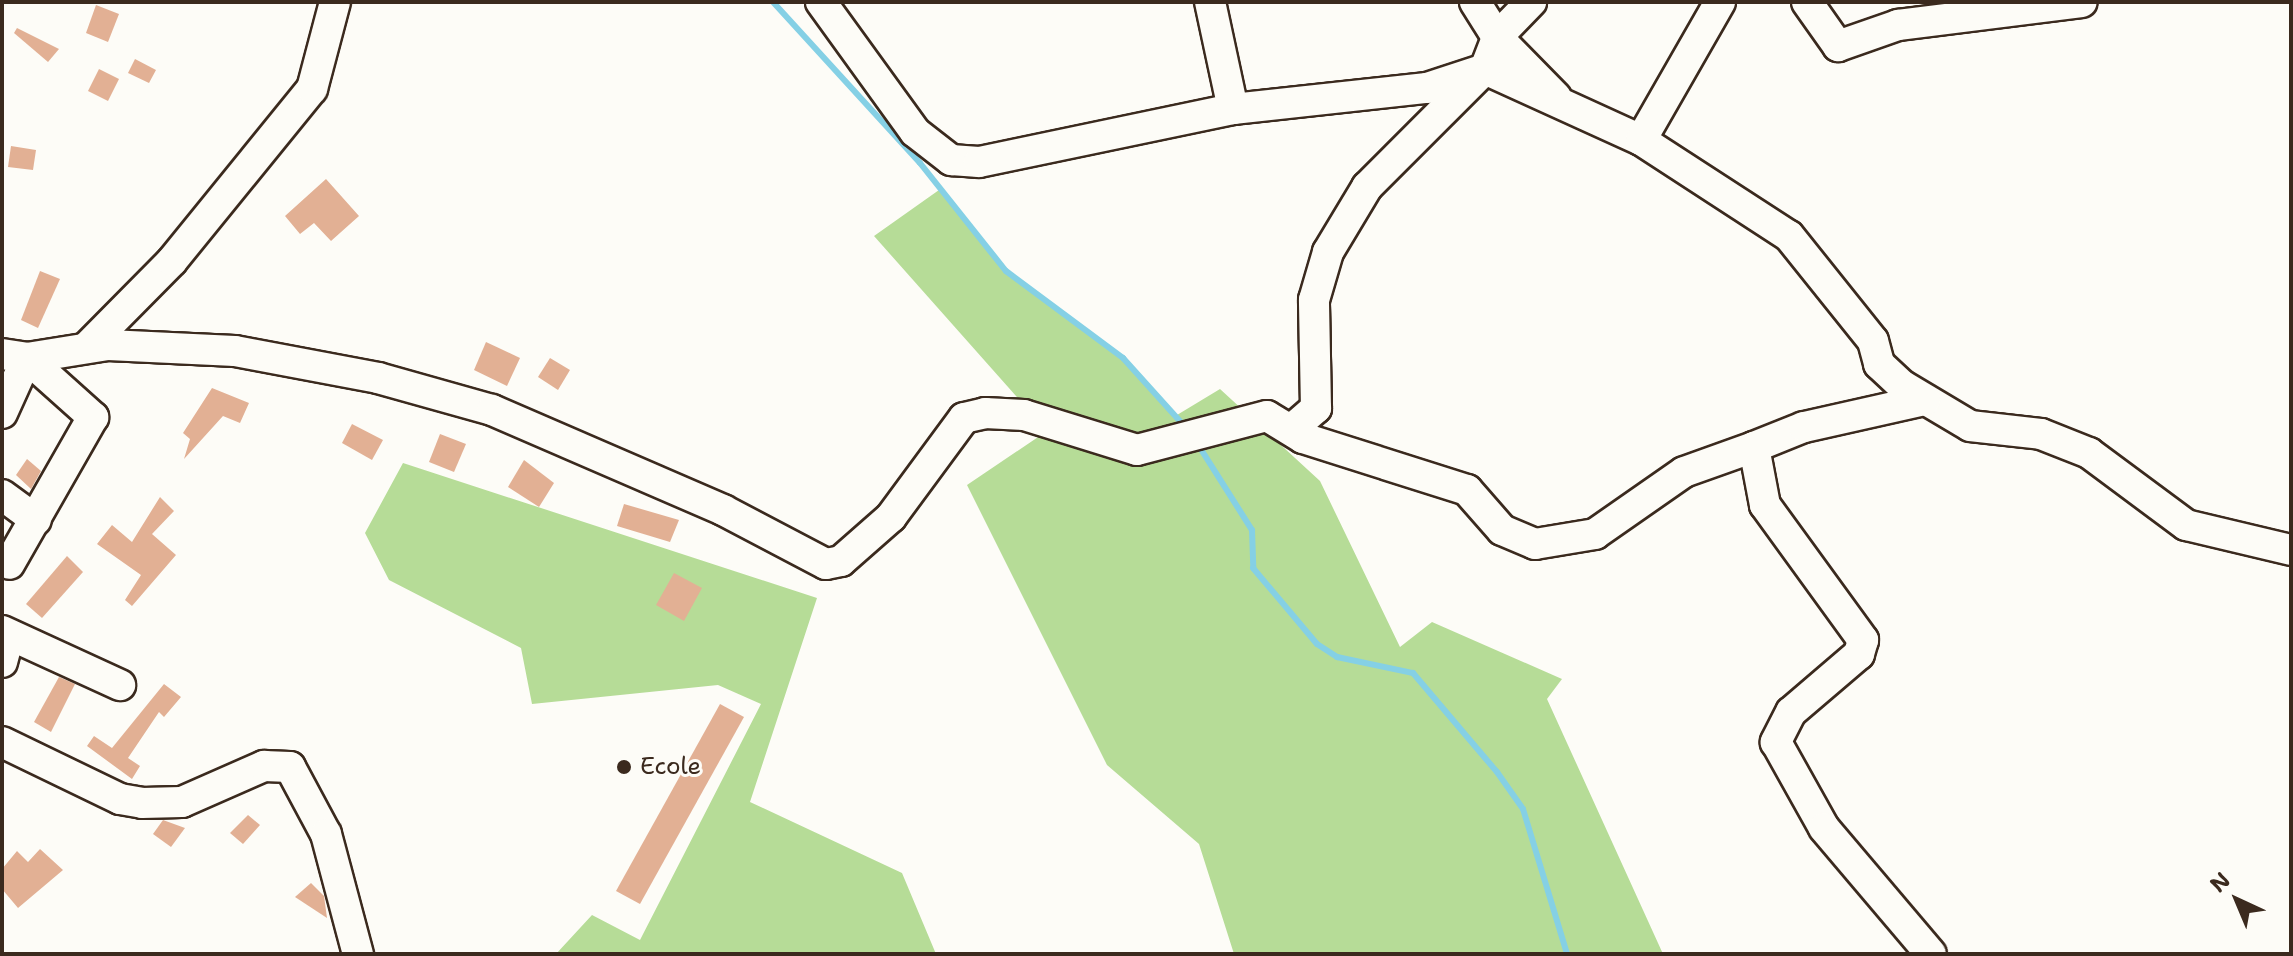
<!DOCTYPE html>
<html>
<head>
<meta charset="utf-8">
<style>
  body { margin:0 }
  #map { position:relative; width:2293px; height:956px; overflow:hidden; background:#fdfcf7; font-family:"Shantell Sans",sans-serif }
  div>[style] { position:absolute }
  .green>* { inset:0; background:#b6dc97 }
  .stream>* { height:6px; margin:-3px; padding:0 3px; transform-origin:3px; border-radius:3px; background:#85d0e5 }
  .building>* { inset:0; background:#e2b094 }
  .roads { filter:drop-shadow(2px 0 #3b2a1e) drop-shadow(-2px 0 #3b2a1e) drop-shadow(0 2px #3b2a1e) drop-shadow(0 -2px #3b2a1e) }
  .minor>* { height:30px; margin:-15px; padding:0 15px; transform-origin:15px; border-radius:15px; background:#fdfcf7 }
  .dots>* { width:22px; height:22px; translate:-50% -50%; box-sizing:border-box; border:4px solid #fdfcf7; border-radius:50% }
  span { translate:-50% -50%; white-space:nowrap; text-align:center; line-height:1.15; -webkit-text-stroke:6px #fdfcf7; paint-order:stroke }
  .poi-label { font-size:24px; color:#3b2a1e }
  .left { translate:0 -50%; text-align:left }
  .frame { position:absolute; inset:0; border:4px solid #3b2a1e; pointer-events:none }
  .north { position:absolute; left:2197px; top:860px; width:80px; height:80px; -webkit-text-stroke:6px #fdfcf7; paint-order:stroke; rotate:316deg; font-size:22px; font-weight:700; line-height:32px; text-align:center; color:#3b2a1e }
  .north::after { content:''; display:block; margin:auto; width:28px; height:36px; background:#3b2a1e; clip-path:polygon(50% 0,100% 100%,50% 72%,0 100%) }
</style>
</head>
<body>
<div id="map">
  <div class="green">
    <div style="clip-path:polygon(939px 190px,1006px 271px,1123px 358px,1177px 415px,1220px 389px,1320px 481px,1400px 647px,1432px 622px,1562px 679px,1547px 699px,1663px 954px,1234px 954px,1199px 844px,1107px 765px,967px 485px,1047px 431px,874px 236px)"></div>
    <div style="clip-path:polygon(403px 463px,817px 598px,750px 802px,902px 873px,936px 954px,556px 954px,592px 915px,640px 940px,761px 704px,718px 685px,532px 704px,521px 648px,389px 580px,365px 533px)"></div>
  </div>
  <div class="stream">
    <div style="left:773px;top:2px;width:218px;rotate:47.6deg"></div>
    <div style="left:920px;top:163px;width:138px;rotate:51.5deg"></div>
    <div style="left:1006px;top:271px;width:146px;rotate:36.6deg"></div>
    <div style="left:1123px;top:358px;width:94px;rotate:48deg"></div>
    <div style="left:1197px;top:443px;width:103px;rotate:57.7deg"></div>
    <div style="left:1252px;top:530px;width:38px;rotate:88deg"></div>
    <div style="left:1253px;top:568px;width:99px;rotate:49.9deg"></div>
    <div style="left:1317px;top:644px;width:24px;rotate:33deg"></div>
    <div style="left:1337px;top:657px;width:78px;rotate:11.9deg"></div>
    <div style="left:1413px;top:673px;width:130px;rotate:49.7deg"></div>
    <div style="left:1497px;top:772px;width:45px;rotate:54.9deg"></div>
    <div style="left:1523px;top:809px;width:152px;rotate:73.1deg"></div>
  </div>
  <div class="building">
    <div style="clip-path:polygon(96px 5px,119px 14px,108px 42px,86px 33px)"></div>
    <div style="clip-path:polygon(17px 28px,59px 49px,48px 62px,14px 33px)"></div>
    <div style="clip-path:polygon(135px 59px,156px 70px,149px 83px,128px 73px)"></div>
    <div style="clip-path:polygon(99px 69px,119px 79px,108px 101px,88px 91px)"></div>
    <div style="clip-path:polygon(11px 146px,36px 150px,33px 170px,8px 167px)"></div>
    <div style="clip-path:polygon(326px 179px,359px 216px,331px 241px,314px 223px,300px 234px,285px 216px)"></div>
    <div style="clip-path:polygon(40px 271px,60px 279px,38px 328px,21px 320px)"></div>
    <div style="clip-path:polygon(486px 342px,520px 358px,507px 386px,474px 370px)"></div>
    <div style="clip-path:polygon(550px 358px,570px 370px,558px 390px,538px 377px)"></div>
    <div style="clip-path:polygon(212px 388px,249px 403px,240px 423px,223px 416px,184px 459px,190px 439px,183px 433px)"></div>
    <div style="clip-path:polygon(352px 424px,383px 440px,372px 460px,342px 443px)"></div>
    <div style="clip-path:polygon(440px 434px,466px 444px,454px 472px,429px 462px)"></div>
    <div style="clip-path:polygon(27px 459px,41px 471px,31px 489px,16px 475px)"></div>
    <div style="clip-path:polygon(524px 460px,554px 483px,539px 507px,508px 487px)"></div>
    <div style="clip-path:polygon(160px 497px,174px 511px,152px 534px,176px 555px,132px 606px,125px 600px,141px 575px,97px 544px,112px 525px,132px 542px)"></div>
    <div style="clip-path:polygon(624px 504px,679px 520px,670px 542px,617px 526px)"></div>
    <div style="clip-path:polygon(67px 556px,83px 572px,42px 618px,26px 604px)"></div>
    <div style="clip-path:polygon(674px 573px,702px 588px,684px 621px,656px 605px)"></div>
    <div style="clip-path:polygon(59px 677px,75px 684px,51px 732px,34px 722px)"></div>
    <div style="clip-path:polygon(164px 684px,181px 697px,164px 717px,159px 712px,128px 758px,140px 766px,132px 779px,87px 746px,94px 736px,112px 748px)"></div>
    <div style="clip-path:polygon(720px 704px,744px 717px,640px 904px,616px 891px)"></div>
    <div style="clip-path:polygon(248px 815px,260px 825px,243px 844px,230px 833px)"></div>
    <div style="clip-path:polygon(163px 820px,185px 828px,171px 847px,153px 834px)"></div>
    <div style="clip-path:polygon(40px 849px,63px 870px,18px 908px,2px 889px,2px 869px,17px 851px,28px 862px)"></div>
    <div style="clip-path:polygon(311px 883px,324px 896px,327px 918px,295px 897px)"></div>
  </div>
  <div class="roads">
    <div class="minor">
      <div style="left:821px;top:2px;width:160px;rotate:54.1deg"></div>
      <div style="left:915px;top:132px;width:46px;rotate:37.9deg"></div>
      <div style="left:951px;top:160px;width:28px;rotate:4deg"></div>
      <div style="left:979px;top:162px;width:259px;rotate:-11.8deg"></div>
      <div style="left:1233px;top:109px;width:109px;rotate:-102.1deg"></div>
      <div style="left:1475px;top:2px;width:41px;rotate:57.8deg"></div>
      <div style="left:1497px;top:37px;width:84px;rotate:45.5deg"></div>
      <div style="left:1807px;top:2px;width:54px;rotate:54.8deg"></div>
      <div style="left:1838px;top:46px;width:64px;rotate:-19.3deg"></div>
      <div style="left:1898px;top:25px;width:185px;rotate:-7.1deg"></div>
      <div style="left:1233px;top:109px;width:195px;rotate:-6.2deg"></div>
      <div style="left:1427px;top:88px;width:61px;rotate:-18.1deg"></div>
      <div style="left:1485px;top:69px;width:171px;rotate:24.5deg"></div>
      <div style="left:1641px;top:140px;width:159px;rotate:-60.2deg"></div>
      <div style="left:1641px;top:140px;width:176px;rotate:33deg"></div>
      <div style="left:1789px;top:236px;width:134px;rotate:51.3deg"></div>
      <div style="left:1873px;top:341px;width:24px;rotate:75deg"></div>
      <div style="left:1879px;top:364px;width:33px;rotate:43deg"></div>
      <div style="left:1903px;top:386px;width:78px;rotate:30.8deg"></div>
      <div style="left:1970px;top:426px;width:71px;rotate:6.4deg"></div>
      <div style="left:2041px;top:434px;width:52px;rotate:21.6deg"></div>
      <div style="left:2089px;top:453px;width:121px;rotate:36.6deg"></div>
      <div style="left:2186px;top:525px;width:108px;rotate:13.4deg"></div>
      <div style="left:86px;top:348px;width:122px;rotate:-45.3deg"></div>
      <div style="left:172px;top:261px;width:222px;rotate:-50.9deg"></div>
      <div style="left:312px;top:89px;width:90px;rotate:-75.2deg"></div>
      <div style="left:2px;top:354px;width:25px;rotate:9deg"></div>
      <div style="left:27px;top:358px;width:82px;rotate:-9.1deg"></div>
      <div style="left:108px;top:345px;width:127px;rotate:2.7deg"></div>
      <div style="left:235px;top:351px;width:146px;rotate:10.7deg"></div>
      <div style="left:378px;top:378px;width:118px;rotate:15.7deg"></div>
      <div style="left:492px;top:410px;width:252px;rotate:23.4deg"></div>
      <div style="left:723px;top:510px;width:116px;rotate:27.7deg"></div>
      <div style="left:826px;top:564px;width:15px;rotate:-11deg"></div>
      <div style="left:841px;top:561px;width:67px;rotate:-41.3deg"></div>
      <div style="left:891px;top:517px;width:123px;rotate:-53.6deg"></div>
      <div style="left:964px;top:418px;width:22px;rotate:-13deg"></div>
      <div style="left:985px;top:413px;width:39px;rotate:3deg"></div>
      <div style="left:1024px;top:415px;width:118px;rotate:17.2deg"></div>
      <div style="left:1137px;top:450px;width:134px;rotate:-14.7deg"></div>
      <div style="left:1267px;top:416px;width:42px;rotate:31.4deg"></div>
      <div style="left:1303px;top:438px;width:172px;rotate:17.6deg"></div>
      <div style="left:1467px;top:490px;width:53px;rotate:48.8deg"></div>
      <div style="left:1502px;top:530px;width:36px;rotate:23deg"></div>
      <div style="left:1535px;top:544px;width:61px;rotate:-9.5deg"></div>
      <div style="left:1595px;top:534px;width:108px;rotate:-34.9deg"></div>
      <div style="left:1684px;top:472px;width:74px;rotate:-19.7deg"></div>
      <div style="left:1754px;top:447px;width:59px;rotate:79.3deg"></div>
      <div style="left:1765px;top:505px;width:167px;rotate:54deg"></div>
      <div style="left:1863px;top:640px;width:15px;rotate:106deg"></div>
      <div style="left:1859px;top:654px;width:89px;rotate:139.5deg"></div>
      <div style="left:1791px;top:712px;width:34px;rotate:117deg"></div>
      <div style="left:1776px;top:742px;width:98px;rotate:60.8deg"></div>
      <div style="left:1824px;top:828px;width:165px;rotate:49.7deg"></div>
      <div style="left:2px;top:413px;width:60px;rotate:-65.6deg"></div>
      <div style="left:27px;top:358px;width:89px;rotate:41.8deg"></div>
      <div style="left:93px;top:417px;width:169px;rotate:119.7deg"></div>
      <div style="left:1292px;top:429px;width:32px;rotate:-41deg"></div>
      <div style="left:1316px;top:408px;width:108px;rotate:-91.1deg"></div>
      <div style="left:1314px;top:300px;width:50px;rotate:-73.7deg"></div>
      <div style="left:1328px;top:252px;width:76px;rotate:-59deg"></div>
      <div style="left:1367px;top:187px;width:167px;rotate:-45deg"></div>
      <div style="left:1485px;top:69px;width:34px;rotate:-69deg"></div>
      <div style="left:1497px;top:37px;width:49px;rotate:-45.8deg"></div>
      <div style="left:1754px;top:447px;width:54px;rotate:-21.8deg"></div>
      <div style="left:1804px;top:427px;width:124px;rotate:-12.6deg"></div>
      <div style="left:2px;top:495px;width:42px;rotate:36.3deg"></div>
      <div style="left:2px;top:631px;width:130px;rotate:24.6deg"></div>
      <div style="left:2px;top:662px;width:28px;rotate:-75deg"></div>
      <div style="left:2px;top:742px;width:131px;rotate:25.8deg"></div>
      <div style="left:120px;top:799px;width:22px;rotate:10deg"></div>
      <div style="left:142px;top:803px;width:40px;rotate:-1.4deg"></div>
      <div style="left:182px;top:802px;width:90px;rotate:-23.7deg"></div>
      <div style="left:264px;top:766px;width:26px;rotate:2deg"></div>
      <div style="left:290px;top:767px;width:76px;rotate:61.8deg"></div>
      <div style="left:326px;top:834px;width:124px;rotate:75.1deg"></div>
    </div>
  </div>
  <div class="dots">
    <div style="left:624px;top:767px;background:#3b2a1e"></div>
  </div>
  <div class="poi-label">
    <span class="left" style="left:640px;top:767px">Ecole</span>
  </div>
  <div class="frame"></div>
  <div class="north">N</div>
</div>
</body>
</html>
